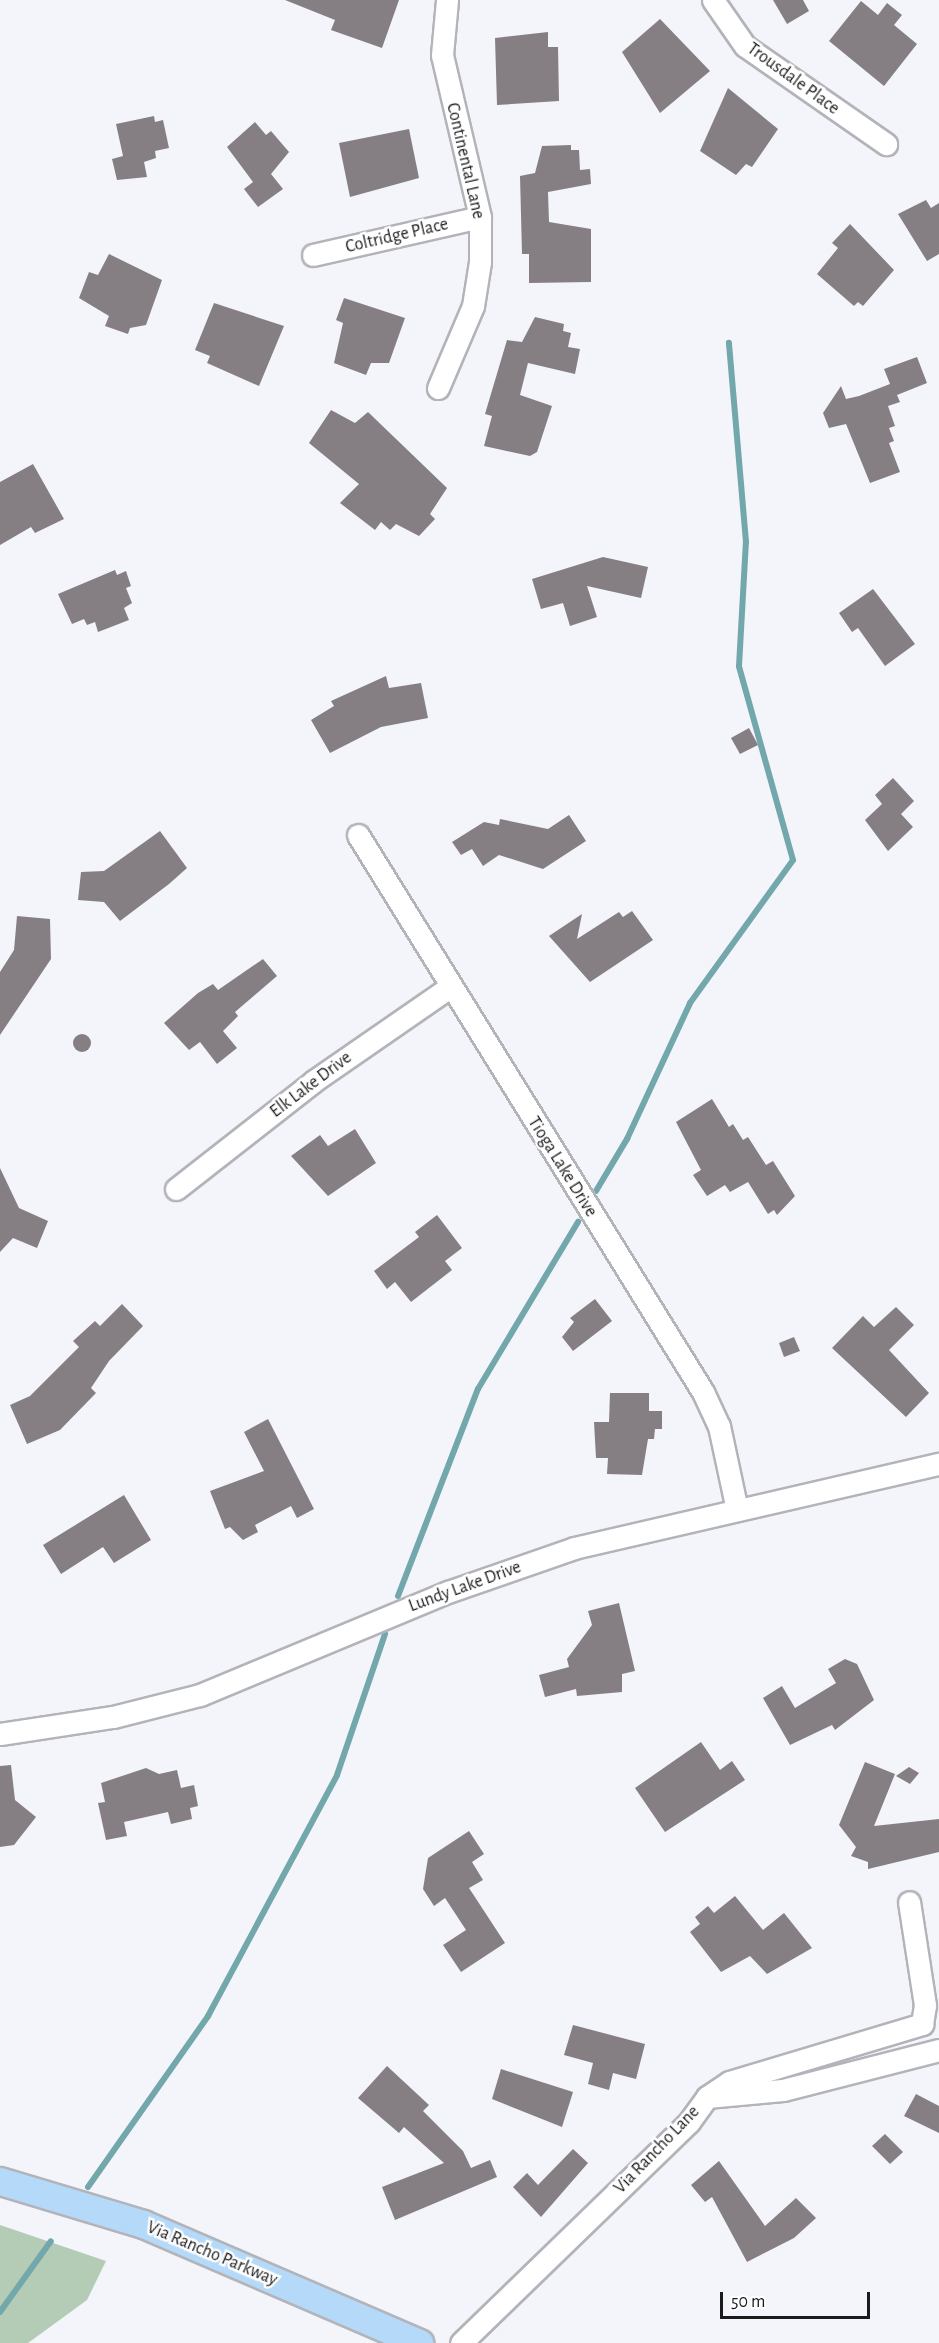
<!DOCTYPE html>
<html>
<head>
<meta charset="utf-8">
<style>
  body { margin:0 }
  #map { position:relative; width:939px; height:2343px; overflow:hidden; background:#f4f4fb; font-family:"Alegreya Sans",sans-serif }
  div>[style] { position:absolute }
  .green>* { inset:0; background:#b4cbb6 }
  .stream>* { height:6px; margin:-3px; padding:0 3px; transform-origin:3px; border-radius:3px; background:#72a7ac }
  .building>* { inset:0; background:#857f84 }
  .round { border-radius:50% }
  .roads { filter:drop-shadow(2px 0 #b3b3ba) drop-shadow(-2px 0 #b3b3ba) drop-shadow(0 2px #b3b3ba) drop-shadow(0 -2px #b3b3ba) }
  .minor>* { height:21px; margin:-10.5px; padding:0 10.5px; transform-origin:10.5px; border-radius:10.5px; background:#fff }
  .major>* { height:27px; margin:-13.5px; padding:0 13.5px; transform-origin:13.5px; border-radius:13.5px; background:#b5d9f8 }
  span { translate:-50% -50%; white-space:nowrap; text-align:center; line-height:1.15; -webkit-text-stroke:5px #fff; paint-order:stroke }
  .street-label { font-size:18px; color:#1b1b1d }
  .scale { position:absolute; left:720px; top:2292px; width:150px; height:27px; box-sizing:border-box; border:3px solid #1b1b1d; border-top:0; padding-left:8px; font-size:18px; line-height:21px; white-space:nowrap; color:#1b1b1d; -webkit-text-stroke:4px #fff; paint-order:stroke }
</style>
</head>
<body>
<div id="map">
  <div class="green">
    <div style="clip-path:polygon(0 2225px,106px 2261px,87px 2300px,28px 2343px,0 2343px)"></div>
  </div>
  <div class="stream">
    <div style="left:596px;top:1191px;width:61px;rotate:-59.2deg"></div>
    <div style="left:627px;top:1139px;width:150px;rotate:-65.1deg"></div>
    <div style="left:690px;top:1003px;width:176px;rotate:-54.2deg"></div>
    <div style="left:793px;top:860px;width:201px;rotate:-105.6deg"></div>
    <div style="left:739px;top:666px;width:124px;rotate:-86.8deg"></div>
    <div style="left:746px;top:542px;width:200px;rotate:-94.9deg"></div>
    <div style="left:398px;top:1596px;width:222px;rotate:-68.9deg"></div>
    <div style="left:478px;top:1389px;width:195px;rotate:-59.1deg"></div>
    <div style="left:88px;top:2187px;width:209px;rotate:-54.9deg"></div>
    <div style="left:208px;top:2016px;width:273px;rotate:-61.8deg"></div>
    <div style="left:337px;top:1775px;width:149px;rotate:-71.2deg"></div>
    <div style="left:0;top:2312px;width:87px;rotate:-54.3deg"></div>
  </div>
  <div class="building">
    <div style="clip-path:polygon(285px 0,399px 0,382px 48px,331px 30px,335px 20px)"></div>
    <div style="clip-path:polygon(773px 0,803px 0,809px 11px,787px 24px)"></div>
    <div style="clip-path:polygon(861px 1px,878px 15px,887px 3px,902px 15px,894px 25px,917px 44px,884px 86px,829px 41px)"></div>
    <div style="clip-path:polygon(660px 19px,710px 71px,660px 113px,622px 52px)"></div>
    <div style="clip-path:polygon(548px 32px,548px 47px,558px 47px,559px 101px,497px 105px,495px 38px)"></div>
    <div style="clip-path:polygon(728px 88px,778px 129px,752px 167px,746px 164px,736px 175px,700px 151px)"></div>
    <div style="clip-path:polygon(154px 116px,155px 122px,163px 120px,169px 148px,155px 151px,156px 158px,144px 162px,147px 177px,117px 180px,112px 159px,123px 156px,116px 124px)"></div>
    <div style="clip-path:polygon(255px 122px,266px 135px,271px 131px,289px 152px,271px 174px,283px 189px,258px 207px,244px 189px,253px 182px,227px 147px)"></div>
    <div style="clip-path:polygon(409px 129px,419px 178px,350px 197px,339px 143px)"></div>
    <div style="clip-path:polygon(571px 145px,571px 150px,579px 150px,580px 170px,590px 169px,591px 184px,548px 192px,549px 222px,591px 229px,591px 282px,529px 283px,529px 254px,522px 254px,520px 176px,535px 173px,542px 146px)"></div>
    <div style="clip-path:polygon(926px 200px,931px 208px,939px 203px,939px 254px,927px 261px,898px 214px)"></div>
    <div style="clip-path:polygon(850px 224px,894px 270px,863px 306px,858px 302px,854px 306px,817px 274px,838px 248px,832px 243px)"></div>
    <div style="clip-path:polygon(109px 254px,162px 280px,146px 325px,130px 328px,128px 334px,105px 326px,109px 316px,79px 298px,89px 272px,98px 275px)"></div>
    <div style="clip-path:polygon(344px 298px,405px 318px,389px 363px,371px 363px,366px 375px,334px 363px,343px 323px,336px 320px)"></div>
    <div style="clip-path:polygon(214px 303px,284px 326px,259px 386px,207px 363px,210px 356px,195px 350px)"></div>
    <div style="clip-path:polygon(535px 317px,564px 324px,563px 331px,571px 333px,568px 347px,580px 349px,575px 374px,528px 363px,520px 395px,552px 406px,537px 452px,530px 456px,484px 446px,492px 416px,485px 414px,507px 340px,522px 342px)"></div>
    <div style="clip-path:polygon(917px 357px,927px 383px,897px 395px,900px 402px,888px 406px,895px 426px,889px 428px,894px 441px,889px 443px,900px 472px,870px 483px,846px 424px,829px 428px,823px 413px,841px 386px,846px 399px,859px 396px,890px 384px,884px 369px)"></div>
    <div style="clip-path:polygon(331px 410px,355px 423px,368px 412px,447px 488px,430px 514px,435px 519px,419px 536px,396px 524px,390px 530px,381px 522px,375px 530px,340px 503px,359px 484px,309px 443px)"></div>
    <div style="clip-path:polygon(33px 464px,64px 519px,35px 533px,31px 527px,0 545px,0 482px)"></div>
    <div style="clip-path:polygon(603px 557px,648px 567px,641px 598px,587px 586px,597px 617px,570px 626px,563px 603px,541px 609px,532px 579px)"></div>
    <div style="clip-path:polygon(115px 570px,117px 575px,126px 571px,131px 586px,126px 588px,132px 603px,124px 608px,129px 620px,98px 632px,95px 622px,87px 625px,84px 619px,72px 624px,58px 594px)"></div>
    <div style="clip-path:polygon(873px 589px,915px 644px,885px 666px,858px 628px,852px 632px,839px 613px)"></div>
    <div style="clip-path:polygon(386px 676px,389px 688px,421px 683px,428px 718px,381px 727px,330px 753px,311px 720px,334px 706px,331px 701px)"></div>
    <div style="clip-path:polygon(749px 728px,758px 745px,740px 754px,731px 738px)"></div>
    <div style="clip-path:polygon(893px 778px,914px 801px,901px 814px,913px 827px,888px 851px,865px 820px,882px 804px,875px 795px)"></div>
    <div style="clip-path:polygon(569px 815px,586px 841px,543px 869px,499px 855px,483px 866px,472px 849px,461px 855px,452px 842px,484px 822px,499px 825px,500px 819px,548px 829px)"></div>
    <div style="clip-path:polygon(160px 831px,187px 868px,169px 884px,120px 921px,104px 902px,78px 900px,81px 872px,104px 871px)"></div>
    <div style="clip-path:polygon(632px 911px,653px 940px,590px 982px,549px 936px,582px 914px,577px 939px,619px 912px,623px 917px)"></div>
    <div style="clip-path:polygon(17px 916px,50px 919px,51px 959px,0 1035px,0 972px,14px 950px)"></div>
    <div style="clip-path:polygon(263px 959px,277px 976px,235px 1012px,238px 1016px,223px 1031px,237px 1048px,217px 1064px,200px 1042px,189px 1050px,164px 1023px,198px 993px,213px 984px,218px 990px)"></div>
    <div class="round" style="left:73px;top:1034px;width:18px;height:18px"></div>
    <div style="clip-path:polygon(712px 1099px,729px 1127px,733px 1124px,743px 1140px,748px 1137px,766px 1165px,773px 1161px,795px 1196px,777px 1215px,774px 1210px,768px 1214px,748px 1182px,730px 1192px,725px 1185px,707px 1196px,693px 1175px,701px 1170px,676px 1122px)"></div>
    <div style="clip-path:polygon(355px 1129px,376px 1163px,328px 1196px,291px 1156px,320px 1135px,328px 1146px)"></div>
    <div style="clip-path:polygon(0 1168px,19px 1208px,48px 1221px,37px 1248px,13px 1238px,0 1252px)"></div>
    <div style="clip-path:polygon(437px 1215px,462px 1248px,445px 1261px,452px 1270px,411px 1302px,395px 1282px,387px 1289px,374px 1271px,419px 1237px,415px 1232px)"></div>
    <div style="clip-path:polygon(595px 1299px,612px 1321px,573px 1351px,562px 1337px,574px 1322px,570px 1318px)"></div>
    <div style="clip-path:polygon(122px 1304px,143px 1326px,109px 1361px,91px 1388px,96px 1393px,60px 1430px,27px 1444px,10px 1405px,30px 1396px,79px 1347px,73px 1341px,95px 1321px,100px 1326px)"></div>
    <div style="clip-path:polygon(896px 1307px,914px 1325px,889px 1350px,929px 1393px,906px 1417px,832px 1348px,863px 1316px,874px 1327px)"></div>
    <div style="clip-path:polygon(794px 1337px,800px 1351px,784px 1357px,779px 1343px)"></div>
    <div style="clip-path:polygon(610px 1393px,649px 1393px,649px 1411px,662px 1411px,662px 1429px,655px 1429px,654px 1439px,648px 1439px,642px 1475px,607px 1474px,608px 1458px,596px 1458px,594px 1422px,609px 1422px)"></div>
    <div style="clip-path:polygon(268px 1419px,314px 1509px,297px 1518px,291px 1506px,255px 1525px,258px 1532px,243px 1540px,230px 1527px,225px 1529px,210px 1491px,264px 1471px,244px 1432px)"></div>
    <div style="clip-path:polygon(124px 1495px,151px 1540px,114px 1563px,103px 1547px,61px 1574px,43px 1545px)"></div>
    <div style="clip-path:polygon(619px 1603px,635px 1671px,622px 1674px,622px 1692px,577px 1696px,576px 1689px,545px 1697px,539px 1675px,569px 1667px,567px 1659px,592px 1625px,588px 1611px)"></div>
    <div style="clip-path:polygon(845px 1659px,857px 1664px,874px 1700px,835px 1730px,832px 1725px,790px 1745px,763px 1698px,782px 1686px,795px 1708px,836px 1683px,828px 1669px)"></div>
    <div style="clip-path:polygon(701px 1742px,720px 1770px,732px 1761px,745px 1780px,665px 1832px,635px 1788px)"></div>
    <div style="clip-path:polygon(865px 1762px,895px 1774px,874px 1826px,939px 1819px,939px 1852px,868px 1869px,868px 1862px,851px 1856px,856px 1847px,839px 1825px)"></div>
    <div style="clip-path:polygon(11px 1765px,15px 1800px,36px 1817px,14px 1845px,0 1847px,0 1766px)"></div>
    <div style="clip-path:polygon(909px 1767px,919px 1773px,910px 1784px,896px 1776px)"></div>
    <div style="clip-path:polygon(146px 1768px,159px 1774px,177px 1770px,181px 1788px,194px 1785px,198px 1806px,190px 1808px,192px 1819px,171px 1824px,168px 1812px,124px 1822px,127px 1836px,106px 1840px,98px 1803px,105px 1802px,101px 1783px)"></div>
    <div style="clip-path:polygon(469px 1831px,484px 1854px,472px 1862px,483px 1880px,469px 1888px,505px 1943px,461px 1972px,443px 1945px,466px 1930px,445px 1898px,434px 1906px,423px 1889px,428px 1858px)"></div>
    <div style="clip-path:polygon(735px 1896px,763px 1930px,784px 1913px,812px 1948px,767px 1974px,750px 1956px,721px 1972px,690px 1932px,700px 1924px,695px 1917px,708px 1906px,714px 1913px)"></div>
    <div style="clip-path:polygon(573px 2025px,645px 2044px,636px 2079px,613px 2073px,609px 2090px,588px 2084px,593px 2063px,564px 2055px)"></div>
    <div style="clip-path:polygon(387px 2066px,429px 2105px,423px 2111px,463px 2151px,471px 2168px,490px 2160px,497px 2177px,395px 2220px,382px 2187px,444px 2163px,404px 2127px,399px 2133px,358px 2098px)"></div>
    <div style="clip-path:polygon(501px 2069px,573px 2092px,562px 2127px,492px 2099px)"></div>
    <div style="clip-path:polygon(916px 2094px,939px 2106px,939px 2133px,904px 2116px)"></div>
    <div style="clip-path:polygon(885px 2134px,903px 2152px,890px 2164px,872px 2146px)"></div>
    <div style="clip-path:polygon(573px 2149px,588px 2163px,541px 2217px,513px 2187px,527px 2173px,538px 2185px)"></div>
    <div style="clip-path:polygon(719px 2161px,765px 2226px,796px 2198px,816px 2218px,794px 2238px,747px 2262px,712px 2197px,705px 2202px,691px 2185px)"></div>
  </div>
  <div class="roads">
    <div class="minor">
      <div style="left:713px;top:0;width:56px;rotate:55.2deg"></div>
      <div style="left:745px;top:46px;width:172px;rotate:34.8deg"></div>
      <div style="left:313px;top:255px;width:171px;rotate:-12.8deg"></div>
      <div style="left:438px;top:388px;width:89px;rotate:-66.9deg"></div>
      <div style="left:473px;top:306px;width:45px;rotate:-81deg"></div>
      <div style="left:480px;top:262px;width:45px;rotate:-90deg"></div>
      <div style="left:480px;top:217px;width:166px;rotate:-103.2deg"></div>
      <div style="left:442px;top:55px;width:55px;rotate:-84.8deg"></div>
      <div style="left:358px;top:835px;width:655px;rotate:58.23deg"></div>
      <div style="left:703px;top:1392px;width:38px;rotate:65deg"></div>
      <div style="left:719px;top:1426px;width:86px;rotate:77.9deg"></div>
      <div style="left:176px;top:1189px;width:175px;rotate:-38deg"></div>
      <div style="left:314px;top:1081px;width:165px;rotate:-34.7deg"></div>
      <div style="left:0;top:1734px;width:114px;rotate:-8.6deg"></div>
      <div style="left:113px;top:1717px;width:90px;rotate:-14.2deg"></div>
      <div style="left:200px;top:1695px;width:269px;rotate:-22.6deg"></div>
      <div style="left:448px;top:1592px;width:133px;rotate:-19.2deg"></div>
      <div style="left:574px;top:1548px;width:375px;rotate:-13deg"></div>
      <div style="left:707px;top:2097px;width:27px;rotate:-34deg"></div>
      <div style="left:729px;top:2082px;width:202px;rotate:-16.7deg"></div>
      <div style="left:922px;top:2024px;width:19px;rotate:-81deg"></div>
      <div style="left:925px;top:2005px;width:104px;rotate:-98.8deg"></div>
      <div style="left:461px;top:2343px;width:318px;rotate:-44.1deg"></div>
      <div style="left:689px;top:2122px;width:31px;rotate:-54deg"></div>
      <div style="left:707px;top:2097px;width:76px;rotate:-5.3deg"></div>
      <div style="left:783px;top:2090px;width:161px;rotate:-14.4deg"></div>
    </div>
    <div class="major">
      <div style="left:0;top:2181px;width:149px;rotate:16.7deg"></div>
      <div style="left:143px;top:2224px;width:301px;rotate:23.3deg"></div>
    </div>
  </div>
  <div class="street-label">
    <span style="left:793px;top:79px;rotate:36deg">Trousdale Place</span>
    <span style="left:465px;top:161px;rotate:77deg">Continental Lane</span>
    <span style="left:397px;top:236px;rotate:-13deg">Coltridge Place</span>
    <span style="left:311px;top:1085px;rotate:-37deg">Elk Lake Drive</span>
    <span style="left:562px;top:1167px;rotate:58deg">Tioga Lake Drive</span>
    <span style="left:465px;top:1587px;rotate:-20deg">Lundy Lake Drive</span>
    <span style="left:657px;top:2150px;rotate:-46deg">Via Rancho Lane</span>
    <span style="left:212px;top:2254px;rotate:23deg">Via Rancho Parkway</span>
  </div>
  <div class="scale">50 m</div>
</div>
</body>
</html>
